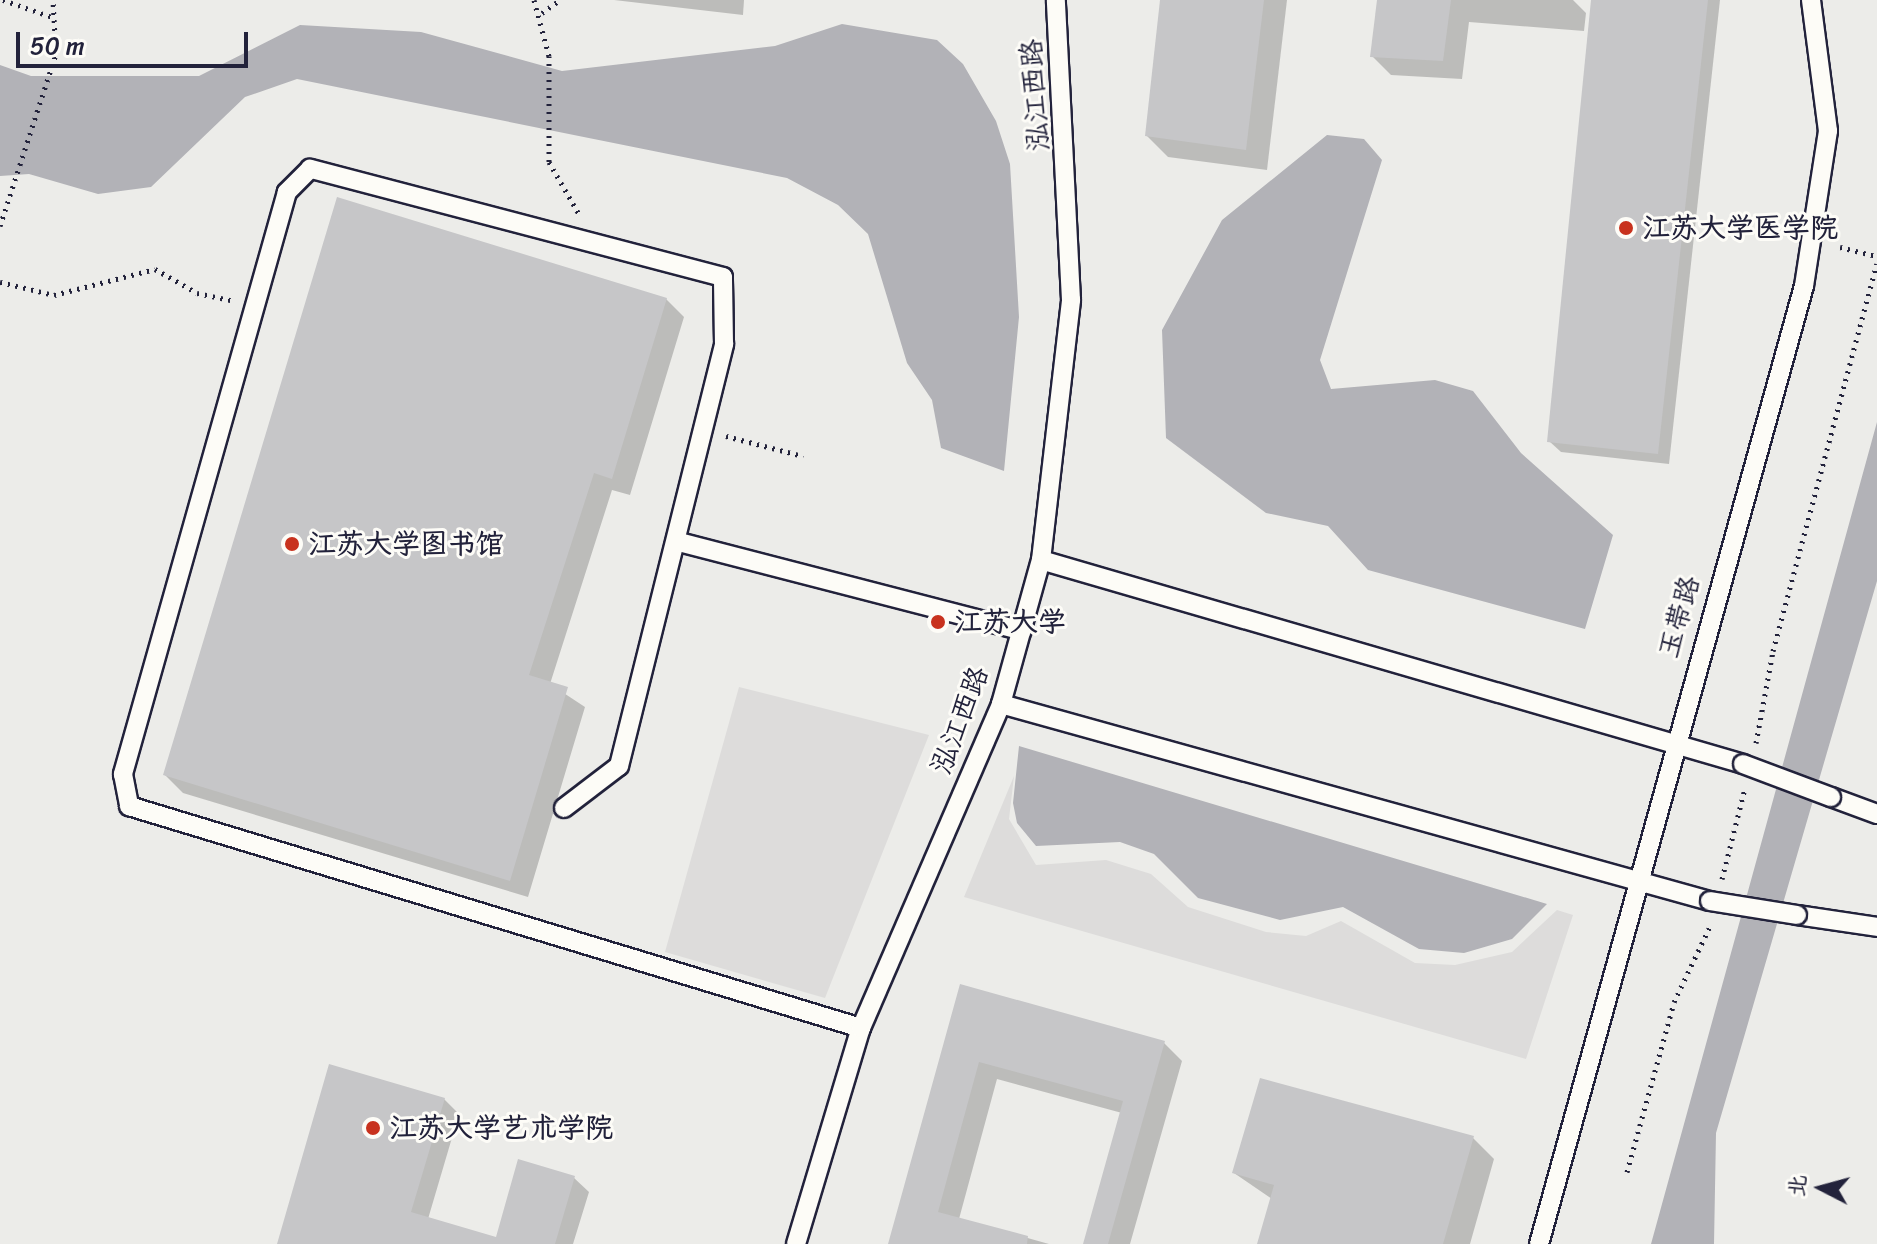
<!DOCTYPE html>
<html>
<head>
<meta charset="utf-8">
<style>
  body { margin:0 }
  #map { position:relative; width:1877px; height:1244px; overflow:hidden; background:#fdfcf7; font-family:Sriracha,"LXGW WenKai TC",sans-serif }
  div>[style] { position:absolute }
  .built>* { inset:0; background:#ecece9 }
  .green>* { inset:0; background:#dddcdb }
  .water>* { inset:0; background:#b2b2b7 }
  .shadow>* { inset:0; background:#0003 }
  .building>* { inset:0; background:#c6c6c8 }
  .path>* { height:5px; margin-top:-2.5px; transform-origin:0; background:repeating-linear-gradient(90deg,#22223b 0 2px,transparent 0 8px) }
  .roads { filter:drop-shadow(2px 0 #22223b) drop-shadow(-2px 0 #22223b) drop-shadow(0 2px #22223b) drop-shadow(0 -2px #22223b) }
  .lane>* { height:18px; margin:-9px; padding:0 9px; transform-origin:9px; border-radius:9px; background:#fdfcf7 }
  .bridges { filter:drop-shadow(2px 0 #22223b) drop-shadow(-2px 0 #22223b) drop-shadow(0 2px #22223b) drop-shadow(0 -2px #22223b) }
  .lane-bridge>* { height:18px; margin:-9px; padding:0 9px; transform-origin:9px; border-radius:9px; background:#fdfcf7 }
  .dots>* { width:22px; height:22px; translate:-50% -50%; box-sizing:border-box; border:4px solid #fdfcf7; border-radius:50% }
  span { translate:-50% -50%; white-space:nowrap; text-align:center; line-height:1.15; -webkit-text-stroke:6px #fdfcf7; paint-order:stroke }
  .street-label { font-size:28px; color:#22223b }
  .poi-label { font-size:28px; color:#22223b; font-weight:700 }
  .left { translate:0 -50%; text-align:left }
  .north { position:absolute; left:1781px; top:1148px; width:80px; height:80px; -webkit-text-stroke:6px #fdfcf7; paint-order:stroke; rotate:276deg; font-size:22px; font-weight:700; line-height:32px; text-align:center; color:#22223b }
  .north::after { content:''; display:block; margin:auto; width:28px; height:36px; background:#22223b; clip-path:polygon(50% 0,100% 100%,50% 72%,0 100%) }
  .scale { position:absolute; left:16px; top:32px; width:232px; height:36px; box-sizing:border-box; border:4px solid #22223b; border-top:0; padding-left:10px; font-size:24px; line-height:28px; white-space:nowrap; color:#22223b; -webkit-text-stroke:6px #fdfcf7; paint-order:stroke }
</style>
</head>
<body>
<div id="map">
  <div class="built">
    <div style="clip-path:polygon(0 0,1877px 0,1877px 1244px,0 1244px)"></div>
  </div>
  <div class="green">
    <div style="clip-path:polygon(739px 687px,929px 735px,825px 998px,665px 952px)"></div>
    <div style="clip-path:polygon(1014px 776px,1009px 819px,1036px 865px,1106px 860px,1151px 874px,1188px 907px,1266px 932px,1306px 936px,1341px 921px,1415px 963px,1455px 965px,1512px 952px,1557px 910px,1573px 915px,1526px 1059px,964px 897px)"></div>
  </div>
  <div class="water">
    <div style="clip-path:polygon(842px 24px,937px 40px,963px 64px,996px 121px,1010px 164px,1019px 317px,1004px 471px,941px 448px,932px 400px,907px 363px,868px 234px,838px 205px,787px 178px,297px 79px,245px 97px,151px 187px,98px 194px,29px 174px,0 176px,0 65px,31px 76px,199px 76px,300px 25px,421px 32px,562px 71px,775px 46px)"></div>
    <div style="clip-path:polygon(1327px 135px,1364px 139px,1382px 160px,1320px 360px,1331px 389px,1435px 380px,1473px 391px,1521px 453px,1613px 535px,1585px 629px,1368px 570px,1328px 526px,1266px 513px,1166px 438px,1162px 330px,1222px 220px)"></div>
    <div style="clip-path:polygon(1877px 422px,1877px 581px,1716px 1133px,1714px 1244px,1651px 1244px)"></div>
    <div style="clip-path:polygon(1019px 746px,1547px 904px,1512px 939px,1464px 953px,1419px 949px,1343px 907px,1280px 920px,1198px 898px,1154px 854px,1120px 842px,1036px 846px,1017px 823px,1013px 803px)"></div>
  </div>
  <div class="shadow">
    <div style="clip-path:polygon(614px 0,744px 0,743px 15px)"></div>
    <div style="clip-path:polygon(1162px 0,1287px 0,1267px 170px,1168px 157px,1147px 136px)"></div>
    <div style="clip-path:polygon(1379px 0,1573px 0,1586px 13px,1584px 31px,1469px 22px,1462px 79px,1391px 75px,1372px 56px)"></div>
    <div style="clip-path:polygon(1593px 0,1720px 0,1669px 464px,1561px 452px,1549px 441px)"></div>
    <div style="clip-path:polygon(666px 299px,684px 317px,630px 495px,612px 490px,550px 684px,585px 707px,528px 897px,183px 793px,165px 775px)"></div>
    <div style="clip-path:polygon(961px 986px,1164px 1043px,1182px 1061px,1130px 1244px,1085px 1244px,1122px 1113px,997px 1079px,959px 1219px,1049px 1244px,890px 1244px)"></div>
    <div style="clip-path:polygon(444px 1099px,459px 1114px,428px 1219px,498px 1239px,573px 1177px,589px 1192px,573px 1244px,279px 1244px)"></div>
    <div style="clip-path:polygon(1473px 1138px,1494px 1159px,1470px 1244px,1259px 1244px,1272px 1199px,1234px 1173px)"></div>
  </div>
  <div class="building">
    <div style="clip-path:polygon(1160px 0,1264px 0,1246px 150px,1145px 136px)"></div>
    <div style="clip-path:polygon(1377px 0,1451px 0,1443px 61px,1370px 57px)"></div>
    <div style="clip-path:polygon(1591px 0,1708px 0,1658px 454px,1547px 442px)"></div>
    <div style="clip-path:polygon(337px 197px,667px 298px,612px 479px,594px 473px,529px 675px,568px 687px,510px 881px,163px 775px)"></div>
    <div style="clip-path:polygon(960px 984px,1165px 1041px,1108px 1244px,1083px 1244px,1123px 1101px,979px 1062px,938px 1212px,1028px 1236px,1027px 1244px,888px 1244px)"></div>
    <div style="clip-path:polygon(329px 1064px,445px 1098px,411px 1212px,496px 1237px,518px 1159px,575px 1176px,555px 1244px,277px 1244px)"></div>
    <div style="clip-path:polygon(1260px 1078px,1474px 1136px,1443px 1244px,1257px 1244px,1274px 1185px,1232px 1173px)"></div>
  </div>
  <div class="path">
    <div style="left:3px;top:0;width:55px;rotate:19.1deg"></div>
    <div style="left:534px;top:0;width:58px;rotate:75deg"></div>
    <div style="left:549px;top:56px;width:106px;rotate:90deg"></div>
    <div style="left:549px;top:162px;width:60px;rotate:60deg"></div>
    <div style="left:542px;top:13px;width:22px;rotate:-36deg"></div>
    <div style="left:0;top:226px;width:181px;rotate:-72deg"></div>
    <div style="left:56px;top:54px;width:54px;rotate:-93.2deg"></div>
    <div style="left:1840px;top:247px;width:38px;rotate:14deg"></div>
    <div style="left:0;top:282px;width:56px;rotate:13.5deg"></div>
    <div style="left:54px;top:295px;width:104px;rotate:-14.4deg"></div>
    <div style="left:155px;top:269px;width:48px;rotate:29.7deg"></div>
    <div style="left:197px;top:293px;width:38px;rotate:12deg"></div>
    <div style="left:726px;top:436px;width:80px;rotate:14.6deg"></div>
    <div style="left:1756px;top:743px;width:94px;rotate:-79.5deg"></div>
    <div style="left:1773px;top:651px;width:401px;rotate:-75deg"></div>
    <div style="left:1722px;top:879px;width:94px;rotate:-75.8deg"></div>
    <div style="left:1627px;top:1172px;width:176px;rotate:-74.5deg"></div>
    <div style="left:1674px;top:1002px;width:86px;rotate:-64.6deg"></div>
  </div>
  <div class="roads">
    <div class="lane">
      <div style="left:679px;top:542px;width:354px;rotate:14.5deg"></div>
      <div style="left:1041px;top:560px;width:731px;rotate:16.2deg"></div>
      <div style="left:1001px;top:704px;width:736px;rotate:15.53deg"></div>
      <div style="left:1831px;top:797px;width:49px;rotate:20.3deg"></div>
      <div style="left:564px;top:808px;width:69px;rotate:-37.4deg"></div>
      <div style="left:619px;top:766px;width:435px;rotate:-76deg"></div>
      <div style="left:724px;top:344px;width:67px;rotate:-90.9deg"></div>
      <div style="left:723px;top:277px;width:427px;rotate:-165.3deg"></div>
      <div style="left:310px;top:169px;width:33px;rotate:135deg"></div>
      <div style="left:287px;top:192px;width:605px;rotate:105.74deg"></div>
      <div style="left:123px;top:774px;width:33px;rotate:79deg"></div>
      <div style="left:129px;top:806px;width:765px;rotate:16.87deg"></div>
      <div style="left:1797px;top:915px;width:81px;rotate:8.5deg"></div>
      <div style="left:796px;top:1244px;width:226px;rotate:-73.3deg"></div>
      <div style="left:861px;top:1028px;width:353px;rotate:-66.6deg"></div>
      <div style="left:1001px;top:704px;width:149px;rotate:-74.5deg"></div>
      <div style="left:1041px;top:560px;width:262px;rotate:-83.4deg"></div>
      <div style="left:1071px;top:300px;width:300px;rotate:-92.9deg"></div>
      <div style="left:1539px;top:1244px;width:994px;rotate:-74.54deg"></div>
      <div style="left:1804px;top:286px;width:157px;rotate:-81.2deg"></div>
      <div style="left:1828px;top:131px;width:132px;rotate:-97.4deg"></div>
    </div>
  </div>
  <div class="bridges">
    <div class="lane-bridge">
      <div style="left:1743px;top:764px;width:94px;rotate:20.6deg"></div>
      <div style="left:1710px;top:901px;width:88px;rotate:9.1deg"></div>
    </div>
  </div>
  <div class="dots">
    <div style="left:1626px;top:228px;background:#c8321e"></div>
    <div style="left:292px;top:544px;background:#c8321e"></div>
    <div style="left:938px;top:622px;background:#c8321e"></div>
    <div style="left:373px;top:1128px;background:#c8321e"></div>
  </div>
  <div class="street-label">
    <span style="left:1035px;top:95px;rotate:-94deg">泓江西路</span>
    <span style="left:1679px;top:617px;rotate:-74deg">玉带路</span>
    <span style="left:960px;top:720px;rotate:-69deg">泓江西路</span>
  </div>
  <div class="poi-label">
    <span class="left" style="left:1642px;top:228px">江苏大学医学院</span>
    <span class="left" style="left:308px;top:544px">江苏大学图书馆</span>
    <span class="left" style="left:954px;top:622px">江苏大学</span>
    <span class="left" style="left:389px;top:1128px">江苏大学艺术学院</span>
  </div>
  <div class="north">北</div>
  <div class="scale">50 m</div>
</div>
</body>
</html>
